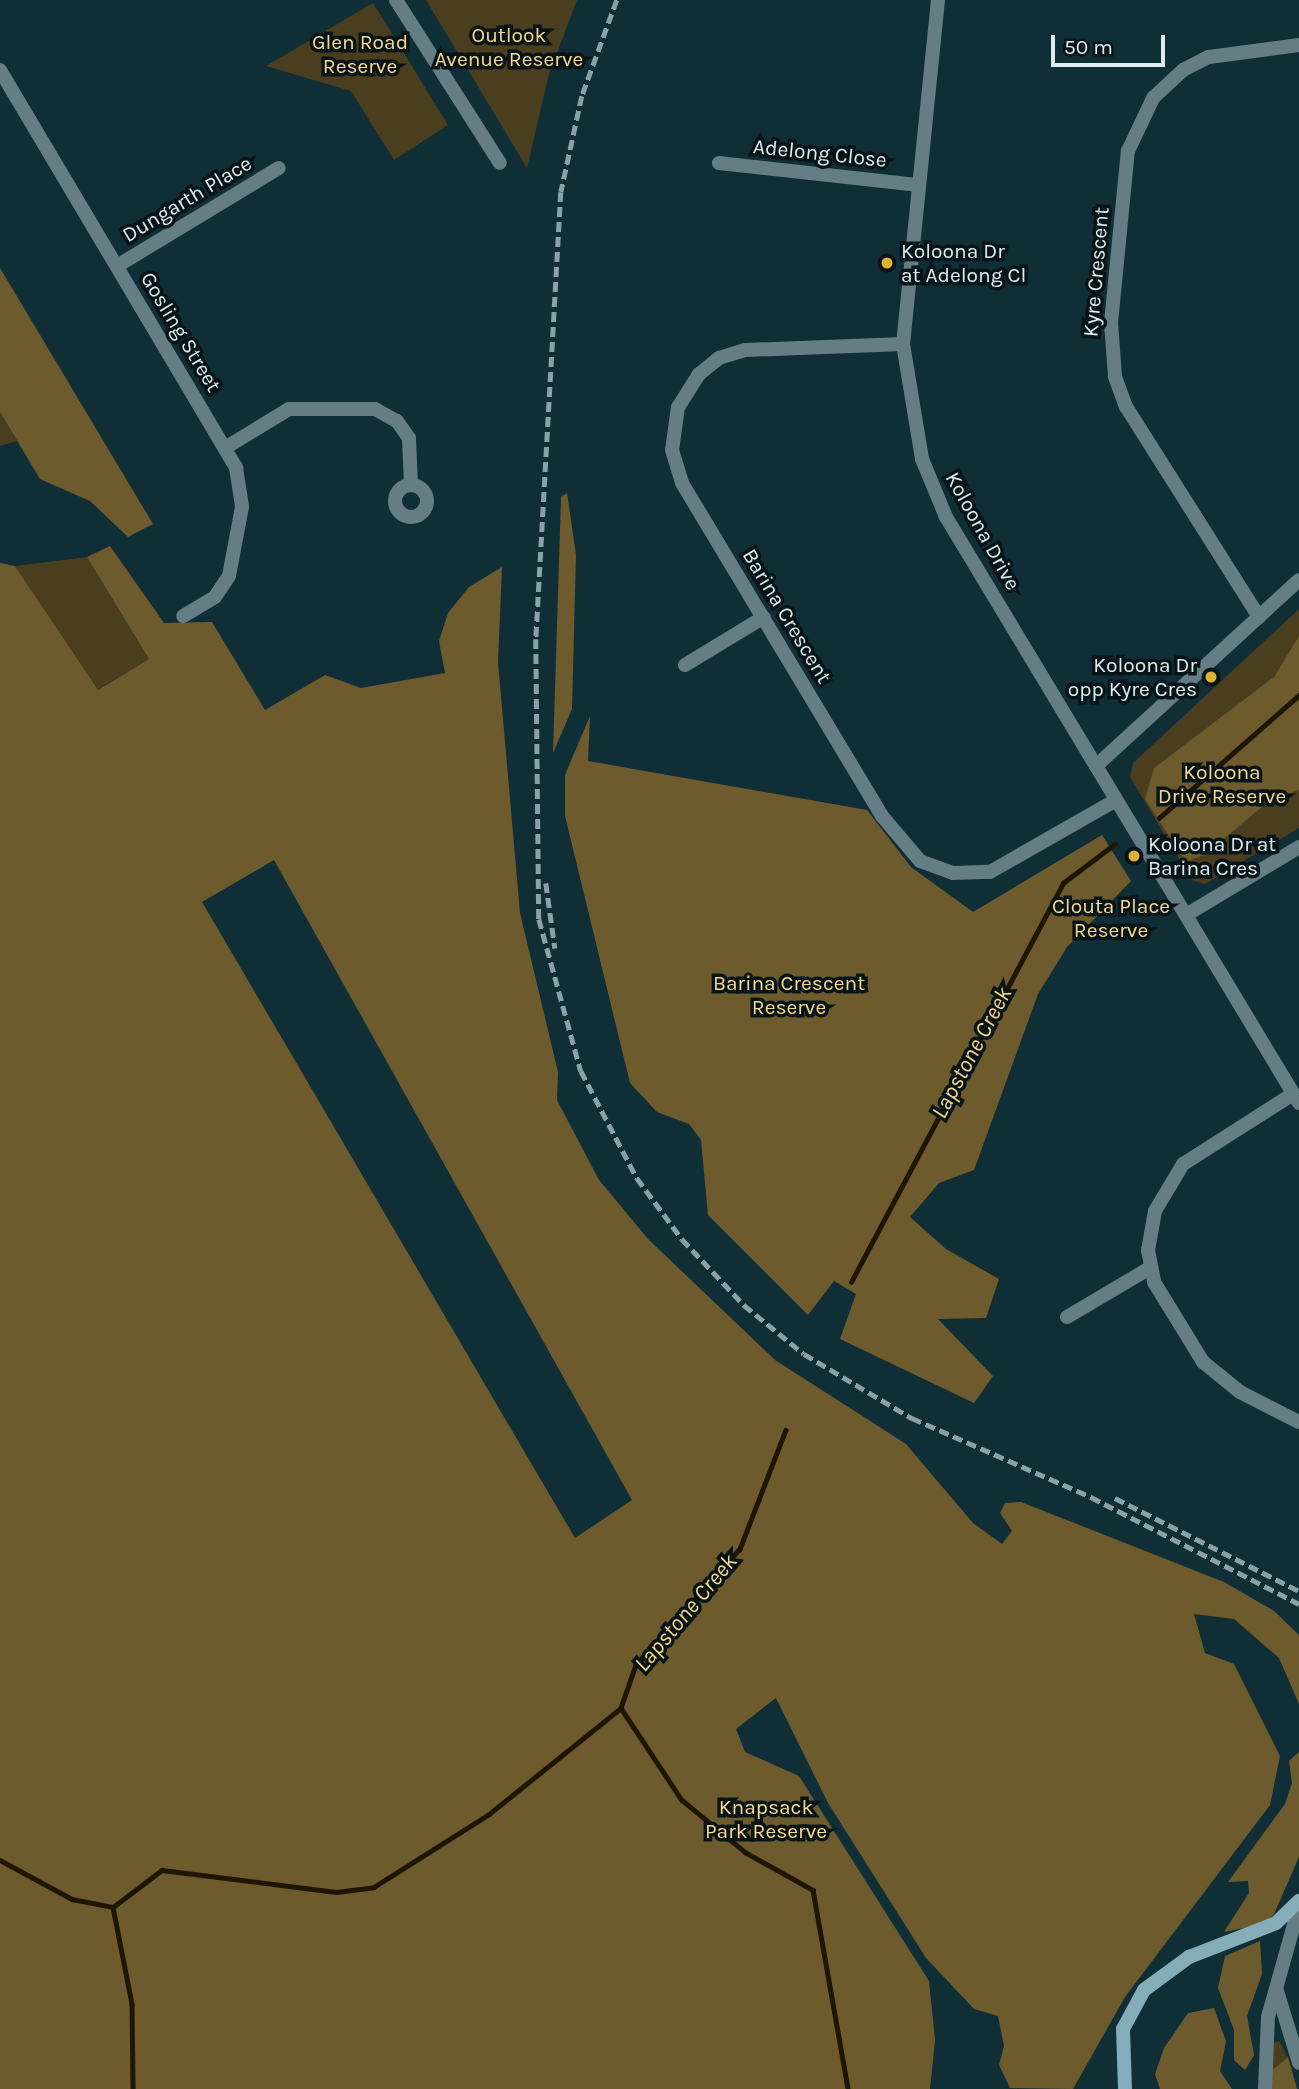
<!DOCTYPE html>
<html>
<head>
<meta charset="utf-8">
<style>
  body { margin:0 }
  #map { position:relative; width:1299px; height:2089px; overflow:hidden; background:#102e36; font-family:Karla,sans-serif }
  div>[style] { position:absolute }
  .green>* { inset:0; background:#4a3e1f }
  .forest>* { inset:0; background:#6d5b2d }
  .stream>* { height:4.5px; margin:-2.25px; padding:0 2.25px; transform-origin:2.25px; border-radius:2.25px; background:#1f1601 }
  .minor>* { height:14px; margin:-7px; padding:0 7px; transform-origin:7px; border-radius:7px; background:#657d85 }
  .minor>.ring { margin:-7px; padding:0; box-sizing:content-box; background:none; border:14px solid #657d85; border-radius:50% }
  .tertiary>* { height:14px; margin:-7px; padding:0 7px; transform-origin:7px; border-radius:7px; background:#657d85 }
  .secondary>* { height:14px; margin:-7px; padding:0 7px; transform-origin:7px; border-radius:7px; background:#85adb9 }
  .rail>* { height:4.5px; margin-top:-2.25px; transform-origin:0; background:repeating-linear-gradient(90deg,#8aa1a7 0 10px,transparent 0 15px) }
  .dots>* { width:19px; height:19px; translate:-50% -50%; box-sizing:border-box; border:4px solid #081418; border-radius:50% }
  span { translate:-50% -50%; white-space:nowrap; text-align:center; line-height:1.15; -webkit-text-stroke:7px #081418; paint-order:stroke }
  .park-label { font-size:21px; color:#f7da90 }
  .street-label { font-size:21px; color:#ddeef3 }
  .poi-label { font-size:21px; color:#ddeef3 }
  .left { translate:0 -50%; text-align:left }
  .right { translate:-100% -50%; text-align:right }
  .water-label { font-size:23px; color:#f4d78d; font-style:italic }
  .scale { position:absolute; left:1051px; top:35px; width:114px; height:32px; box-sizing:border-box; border:4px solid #ddeef3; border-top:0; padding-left:9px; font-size:21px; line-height:24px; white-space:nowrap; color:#ddeef3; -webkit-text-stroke:5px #081418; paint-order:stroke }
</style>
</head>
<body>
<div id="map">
  <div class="green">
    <div style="clip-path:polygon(426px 0,577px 0,549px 74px,527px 168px)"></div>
    <div style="clip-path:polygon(373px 3px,448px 125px,394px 160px,351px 91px,266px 66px)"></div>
    <div style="clip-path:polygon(0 412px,17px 441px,0 446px)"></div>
    <div style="clip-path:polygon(87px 557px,149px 659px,97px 690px,15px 566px)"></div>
    <div style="clip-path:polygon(1299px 609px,1299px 828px,1205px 884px,1192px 880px,1130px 777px,1133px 763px)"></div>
    <div style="clip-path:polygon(1279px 2041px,1288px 2057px,1270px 2072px,1274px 2043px)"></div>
  </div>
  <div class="forest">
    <div style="clip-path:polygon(0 268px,153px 524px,128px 537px,90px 501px,40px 479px,0 412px)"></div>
    <div style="clip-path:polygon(567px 493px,576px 555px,572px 709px,553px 753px,561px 497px)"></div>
    <div style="clip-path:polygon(evenodd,110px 546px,164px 623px,212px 622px,265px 710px,325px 675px,361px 688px,445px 673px,439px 641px,448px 613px,469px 587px,502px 567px,498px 662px,520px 913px,558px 1072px,557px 1100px,599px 1180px,648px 1239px,775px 1360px,906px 1444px,973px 1523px,1002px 1544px,1012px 1531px,1000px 1513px,1005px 1503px,1021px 1502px,1224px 1582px,1274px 1611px,1299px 1635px,1299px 1704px,1279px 1658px,1234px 1619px,1194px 1614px,1205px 1653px,1234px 1664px,1280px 1756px,1270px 1805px,1125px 1997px,1073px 2089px,1010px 2088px,999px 2065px,1004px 2046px,998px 2016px,974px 2009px,926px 1958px,828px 1803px,776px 1698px,736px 1729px,745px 1752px,799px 1776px,929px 1981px,935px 2040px,930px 2089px,0 2089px,0 563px,15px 566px,98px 690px,149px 659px,87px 557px,110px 546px,274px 860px,632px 1500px,575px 1538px,202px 902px,274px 860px)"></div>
    <div style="clip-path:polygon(1299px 636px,1299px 790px,1270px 800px,1206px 854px,1186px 862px,1145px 799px,1154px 768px,1274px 677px)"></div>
    <div style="clip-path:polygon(590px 716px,588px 761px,867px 810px,911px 867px,973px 912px,1102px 835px,1131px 881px,1067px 947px,1038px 994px,974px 1170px,939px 1183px,910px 1217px,946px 1249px,999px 1279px,986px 1318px,938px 1319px,993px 1376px,974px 1403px,840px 1339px,856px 1294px,834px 1281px,808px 1315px,708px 1215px,701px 1140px,689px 1124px,657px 1112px,630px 1083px,565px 816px,565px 775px)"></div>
    <div style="clip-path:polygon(1299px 1752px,1299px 1857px,1274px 1914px,1264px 1924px,1224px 1932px,1249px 1893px,1248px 1881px,1228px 1882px,1285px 1804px,1292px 1783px,1289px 1761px)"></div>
    <div style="clip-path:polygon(1260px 1941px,1262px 1974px,1247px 2016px,1254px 2055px,1245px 2070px,1234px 2060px,1234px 2030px,1218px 1988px,1225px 1956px)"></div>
    <div style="clip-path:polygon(1214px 2008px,1226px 2041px,1220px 2071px,1232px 2089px,1160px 2089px,1155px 2074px,1164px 2048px,1188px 2013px)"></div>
    <div style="clip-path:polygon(1288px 2057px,1297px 2089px,1272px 2089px,1270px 2072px)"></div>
  </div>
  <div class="stream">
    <div style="left:1159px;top:818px;width:186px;rotate:-41.3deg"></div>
    <div style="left:851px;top:1282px;width:452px;rotate:-62deg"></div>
    <div style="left:1063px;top:883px;width:65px;rotate:-36.9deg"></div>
    <div style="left:786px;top:1430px;width:128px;rotate:111.1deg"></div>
    <div style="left:740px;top:1549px;width:156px;rotate:131.9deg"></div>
    <div style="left:636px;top:1665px;width:46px;rotate:109.2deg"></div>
    <div style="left:621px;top:1708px;width:110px;rotate:56.5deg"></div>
    <div style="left:682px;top:1800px;width:82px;rotate:39.5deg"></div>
    <div style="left:745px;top:1852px;width:78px;rotate:29.2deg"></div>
    <div style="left:813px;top:1890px;width:202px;rotate:80deg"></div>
    <div style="left:0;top:1860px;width:82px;rotate:28.4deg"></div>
    <div style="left:72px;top:1899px;width:42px;rotate:11deg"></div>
    <div style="left:113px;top:1907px;width:61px;rotate:-37.1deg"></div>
    <div style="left:162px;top:1870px;width:175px;rotate:7.2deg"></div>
    <div style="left:336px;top:1892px;width:38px;rotate:-7deg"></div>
    <div style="left:374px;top:1887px;width:136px;rotate:-32.4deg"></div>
    <div style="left:489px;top:1814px;width:169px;rotate:-38.8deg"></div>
    <div style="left:113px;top:1907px;width:99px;rotate:78.9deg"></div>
    <div style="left:132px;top:2004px;width:85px;rotate:89.3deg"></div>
  </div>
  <div class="minor">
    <div style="left:396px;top:0;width:193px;rotate:57.5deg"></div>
    <div style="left:938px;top:0;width:346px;rotate:95.8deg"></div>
    <div style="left:903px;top:344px;width:117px;rotate:80.6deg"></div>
    <div style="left:922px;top:459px;width:63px;rotate:67.5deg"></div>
    <div style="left:946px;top:517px;width:684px;rotate:58.94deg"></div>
    <div style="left:0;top:70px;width:463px;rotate:59.3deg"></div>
    <div style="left:236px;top:468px;width:39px;rotate:81deg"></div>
    <div style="left:242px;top:507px;width:70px;rotate:100.7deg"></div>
    <div style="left:229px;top:576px;width:25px;rotate:124deg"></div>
    <div style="left:215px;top:597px;width:37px;rotate:149deg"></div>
    <div style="left:719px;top:163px;width:199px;rotate:6.3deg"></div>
    <div style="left:117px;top:266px;width:189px;rotate:-31.2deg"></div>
    <div style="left:903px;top:344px;width:158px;rotate:177.8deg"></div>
    <div style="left:745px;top:350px;width:27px;rotate:163deg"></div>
    <div style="left:719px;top:358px;width:26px;rotate:141deg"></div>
    <div style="left:699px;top:374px;width:39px;rotate:122deg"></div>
    <div style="left:678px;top:407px;width:43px;rotate:97.9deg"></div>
    <div style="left:672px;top:450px;width:34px;rotate:73deg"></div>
    <div style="left:682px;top:483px;width:388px;rotate:59deg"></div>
    <div style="left:882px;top:816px;width:59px;rotate:49.8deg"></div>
    <div style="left:920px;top:861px;width:35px;rotate:20deg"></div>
    <div style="left:953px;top:873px;width:37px;rotate:-2deg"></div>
    <div style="left:990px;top:872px;width:145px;rotate:-29.7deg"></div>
    <div style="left:225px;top:448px;width:75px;rotate:-31.4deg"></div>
    <div style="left:289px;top:409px;width:86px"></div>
    <div style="left:375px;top:409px;width:25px;rotate:29deg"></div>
    <div style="left:397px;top:421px;width:21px;rotate:55deg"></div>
    <div style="left:409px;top:438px;width:47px;rotate:87.6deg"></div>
    <div class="ring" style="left:395px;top:485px;width:18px;height:18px"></div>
    <div style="left:1259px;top:617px;width:249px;rotate:-122.3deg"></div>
    <div style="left:1126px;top:407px;width:33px;rotate:-110deg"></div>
    <div style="left:1115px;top:376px;width:53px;rotate:-94.3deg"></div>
    <div style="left:1111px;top:323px;width:173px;rotate:-84.4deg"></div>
    <div style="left:1128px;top:151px;width:59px;rotate:-64.7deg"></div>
    <div style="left:1153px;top:98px;width:41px;rotate:-43deg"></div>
    <div style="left:1183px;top:70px;width:29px;rotate:-27deg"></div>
    <div style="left:1209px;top:57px;width:91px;rotate:-7.6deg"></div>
    <div style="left:685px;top:665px;width:92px;rotate:-31.3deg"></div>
    <div style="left:1096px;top:766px;width:275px;rotate:-42.5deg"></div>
    <div style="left:1186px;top:915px;width:132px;rotate:-31deg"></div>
    <div style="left:1293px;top:1094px;width:130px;rotate:147.5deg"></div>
    <div style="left:1183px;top:1164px;width:55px;rotate:120.8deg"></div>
    <div style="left:1155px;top:1211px;width:40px;rotate:100deg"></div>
    <div style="left:1148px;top:1250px;width:33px;rotate:79deg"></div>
    <div style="left:1154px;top:1282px;width:94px;rotate:58.5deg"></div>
    <div style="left:1203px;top:1362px;width:48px;rotate:39deg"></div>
    <div style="left:1240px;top:1392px;width:66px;rotate:27deg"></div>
    <div style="left:1067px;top:1317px;width:96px;rotate:-30.6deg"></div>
  </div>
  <div class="tertiary">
    <div style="left:1277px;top:1991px;width:75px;rotate:73deg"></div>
    <div style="left:1265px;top:2089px;width:72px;rotate:-87.6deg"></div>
    <div style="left:1268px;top:2017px;width:114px;rotate:-74.3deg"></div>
  </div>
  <div class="secondary">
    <div style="left:1125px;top:2089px;width:60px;rotate:-91.9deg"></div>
    <div style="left:1123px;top:2029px;width:44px;rotate:-61.7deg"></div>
    <div style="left:1144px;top:1990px;width:56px;rotate:-36.3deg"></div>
    <div style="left:1189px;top:1957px;width:93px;rotate:-21.3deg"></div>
    <div style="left:1276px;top:1923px;width:32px;rotate:-44deg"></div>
  </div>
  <div class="rail">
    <div style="left:617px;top:0;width:102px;rotate:110deg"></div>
    <div style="left:582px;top:96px;width:98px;rotate:102.3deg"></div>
    <div style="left:561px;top:192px;width:448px;rotate:93.2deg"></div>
    <div style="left:536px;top:639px;width:280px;rotate:89.4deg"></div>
    <div style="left:539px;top:919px;width:158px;rotate:74.6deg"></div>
    <div style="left:581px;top:1071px;width:121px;rotate:62.4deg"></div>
    <div style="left:637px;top:1178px;width:76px;rotate:53.6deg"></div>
    <div style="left:682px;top:1239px;width:91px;rotate:46.8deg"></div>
    <div style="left:744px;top:1305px;width:77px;rotate:39.2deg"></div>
    <div style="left:804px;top:1354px;width:126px;rotate:30.7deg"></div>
    <div style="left:912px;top:1418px;width:196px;rotate:23.8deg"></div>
    <div style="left:1091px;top:1497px;width:234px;rotate:27.2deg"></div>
    <div style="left:546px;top:883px;width:66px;rotate:82.1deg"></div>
    <div style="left:1115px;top:1498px;width:206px;rotate:26.8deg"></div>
  </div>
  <div class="dots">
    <div style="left:887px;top:263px;background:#ddb233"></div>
    <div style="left:1211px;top:677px;background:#ddb233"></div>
    <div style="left:1134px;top:856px;background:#ddb233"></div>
  </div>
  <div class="park-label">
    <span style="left:509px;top:47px">Outlook<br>Avenue Reserve</span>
    <span style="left:360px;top:54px">Glen Road<br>Reserve</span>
    <span style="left:1222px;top:784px">Koloona<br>Drive Reserve</span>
    <span style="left:1111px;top:918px">Clouta Place<br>Reserve</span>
    <span style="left:789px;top:995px">Barina Crescent<br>Reserve</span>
    <span style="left:766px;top:1819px">Knapsack<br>Park Reserve</span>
  </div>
  <div class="street-label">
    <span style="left:820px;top:153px;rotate:6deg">Adelong Close</span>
    <span style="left:187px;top:199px;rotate:-31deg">Dungarth Place</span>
    <span style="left:1096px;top:272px;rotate:-85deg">Kyre Crescent</span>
    <span style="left:181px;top:332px;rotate:59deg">Gosling Street</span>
    <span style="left:983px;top:531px;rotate:61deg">Koloona Drive</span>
    <span style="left:787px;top:616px;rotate:59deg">Barina Crescent</span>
  </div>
  <div class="poi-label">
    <span class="left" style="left:901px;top:263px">Koloona Dr<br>at Adelong Cl</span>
    <span class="right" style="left:1197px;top:677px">Koloona Dr<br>opp Kyre Cres</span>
    <span class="left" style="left:1148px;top:856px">Koloona Dr at<br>Barina Cres</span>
  </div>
  <div class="water-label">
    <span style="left:972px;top:1053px;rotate:-62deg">Lapstone Creek</span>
    <span style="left:686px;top:1613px;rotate:-50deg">Lapstone Creek</span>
  </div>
  <div class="scale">50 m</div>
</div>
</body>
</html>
